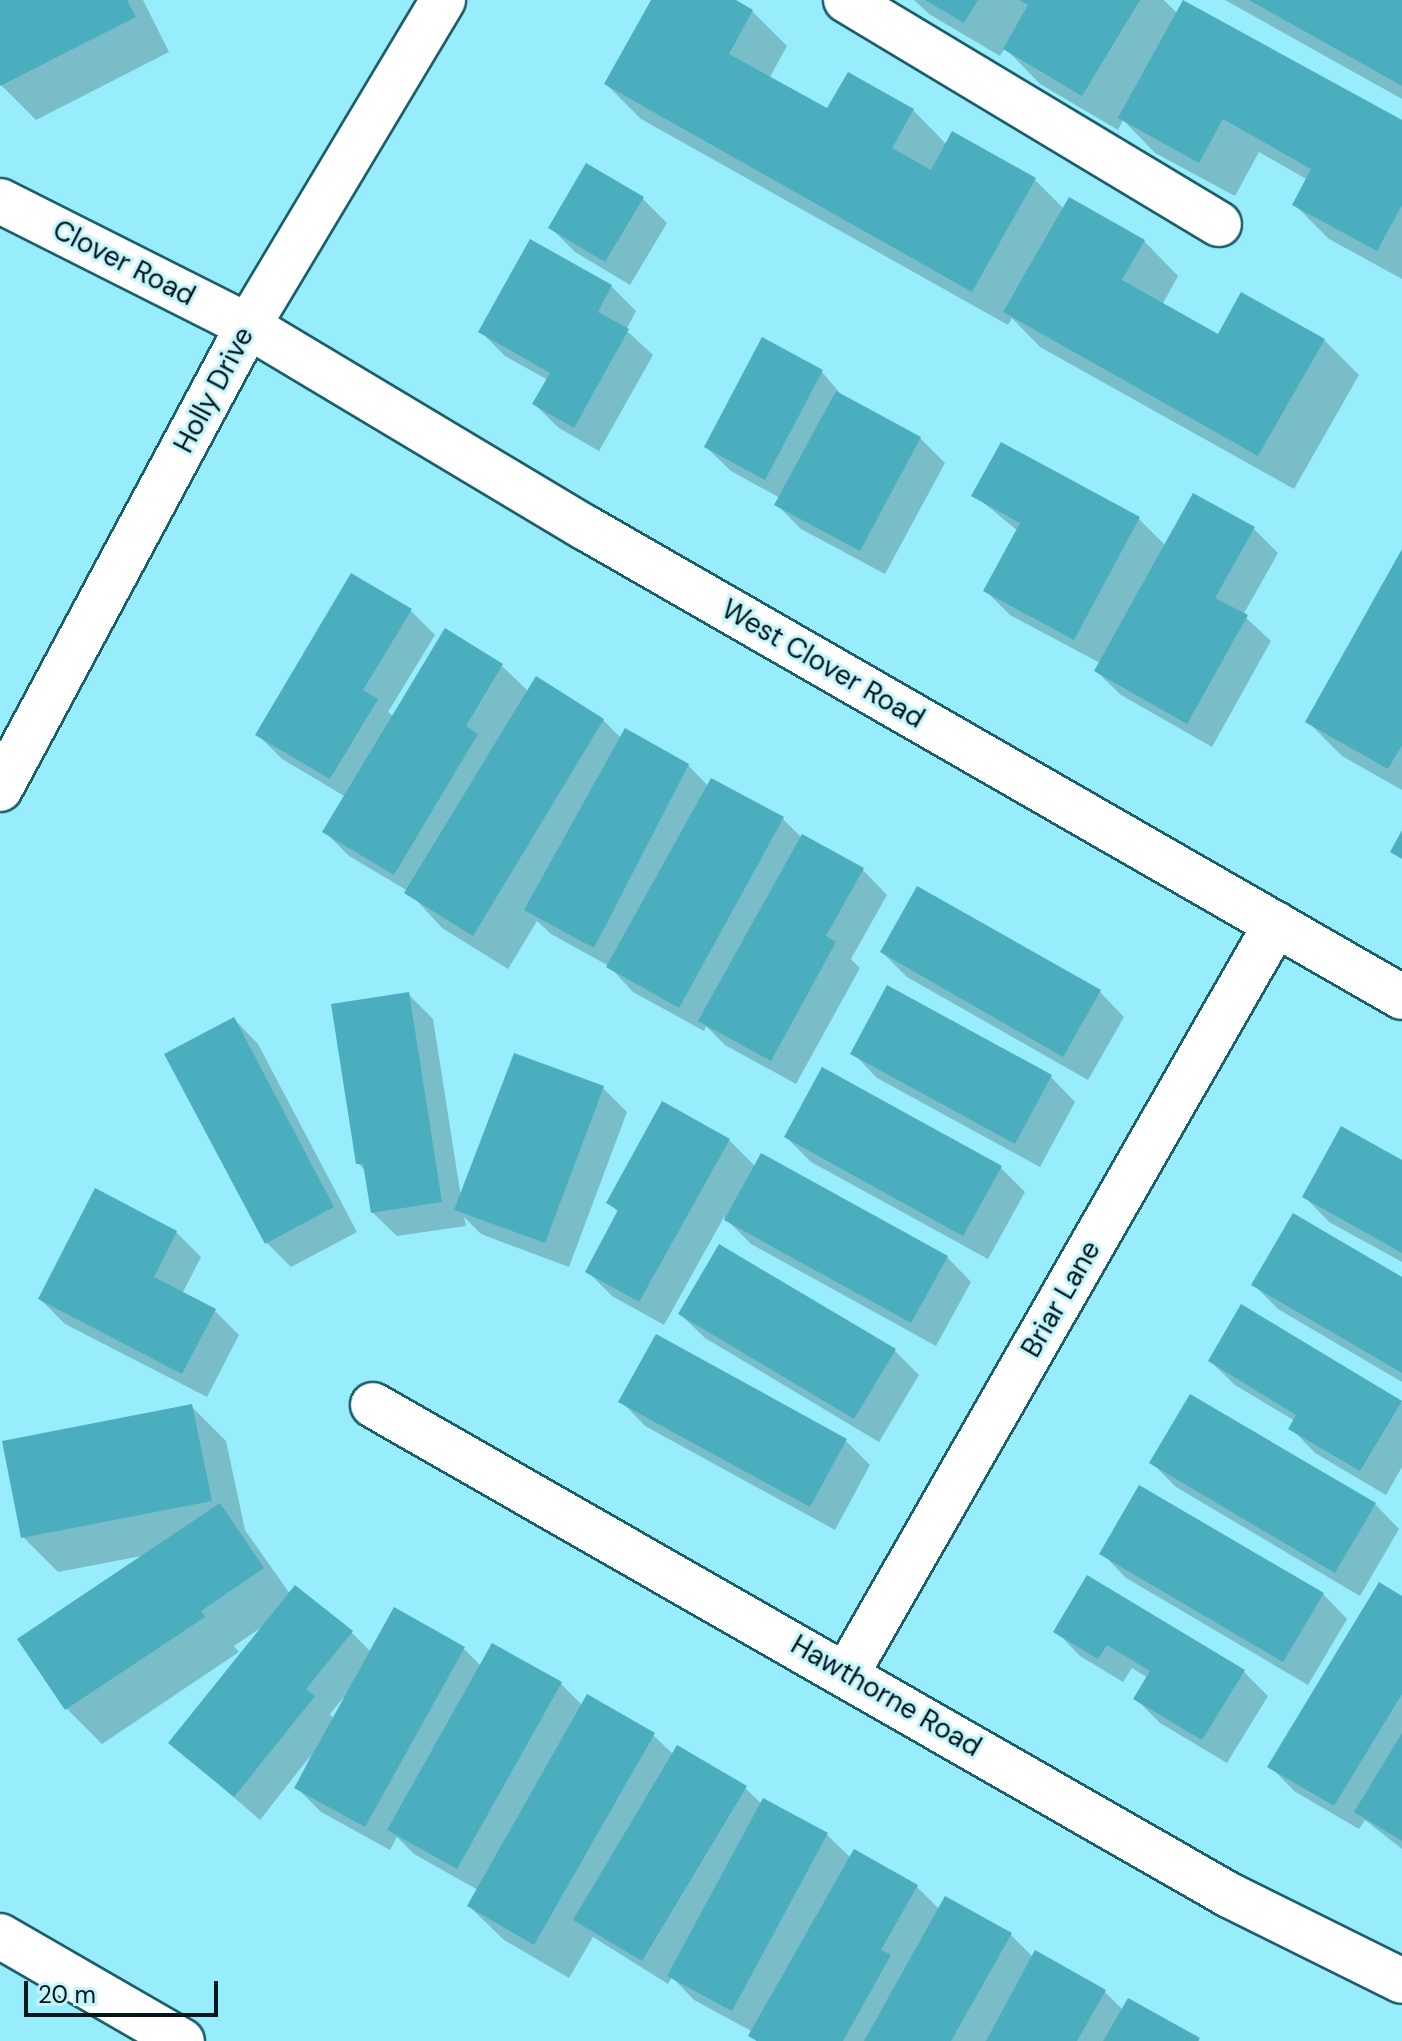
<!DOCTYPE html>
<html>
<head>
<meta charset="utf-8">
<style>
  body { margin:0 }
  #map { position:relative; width:1402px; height:2041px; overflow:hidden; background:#98edfc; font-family:"DM Sans",sans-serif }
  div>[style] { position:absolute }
  .shadow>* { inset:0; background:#0003 }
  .building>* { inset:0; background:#4baebe }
  .roads { filter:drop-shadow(2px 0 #1b5f6a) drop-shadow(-2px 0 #1b5f6a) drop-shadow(0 2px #1b5f6a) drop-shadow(0 -2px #1b5f6a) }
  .minor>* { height:44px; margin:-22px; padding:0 22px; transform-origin:22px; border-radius:22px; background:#fff }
  .highway>* { height:44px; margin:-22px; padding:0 22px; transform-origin:22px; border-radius:22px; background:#fff }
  span { translate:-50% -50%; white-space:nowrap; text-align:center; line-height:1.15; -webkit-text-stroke:6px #c4f5fd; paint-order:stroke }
  .street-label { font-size:28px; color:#00171c }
  .scale { position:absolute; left:24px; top:1981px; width:194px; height:36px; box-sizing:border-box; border:4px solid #00171c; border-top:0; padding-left:10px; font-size:24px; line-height:28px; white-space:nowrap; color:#00171c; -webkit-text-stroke:6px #c4f5fd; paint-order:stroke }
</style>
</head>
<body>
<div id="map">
  <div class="shadow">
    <div style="clip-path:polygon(0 0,143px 0,169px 52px,36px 120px,0 84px)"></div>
    <div style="clip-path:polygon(653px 0,732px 0,752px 11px,787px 46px,770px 77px,828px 111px,913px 110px,947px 145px,1035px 180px,1064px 209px,1144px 241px,1178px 276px,1162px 305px,1219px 337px,1324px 340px,1359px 375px,1294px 489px,1040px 347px,1012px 318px,1008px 325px,641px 119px,606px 84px)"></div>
    <div style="clip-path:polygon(914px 0,1164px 0,1178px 14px,1402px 122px,1402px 279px,1329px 239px,1294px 204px,1308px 180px,1259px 152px,1235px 196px,1155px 153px,1123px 120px,1118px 130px,1040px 84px,1005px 48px,1000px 56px,929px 14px)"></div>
    <div style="clip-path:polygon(1225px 0,1402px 0,1402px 99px)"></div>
    <div style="clip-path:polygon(642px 198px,667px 223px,630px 285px,575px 252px,551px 228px)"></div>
    <div style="clip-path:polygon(611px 286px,636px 311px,626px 330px,653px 355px,599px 451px,559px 428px,534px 404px,548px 380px,505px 356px,480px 331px)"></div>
    <div style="clip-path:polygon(763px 340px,822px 372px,845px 399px,920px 438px,945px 463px,885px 574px,801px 529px,777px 505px,780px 498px,731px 471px,706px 447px)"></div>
    <div style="clip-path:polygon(974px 495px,1139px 519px,1166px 546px,1254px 529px,1278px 553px,1243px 615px,1271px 641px,1212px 747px,1121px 695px,1096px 671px,1100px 663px,1010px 615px,985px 590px,1018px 531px)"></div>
    <div style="clip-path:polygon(1402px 553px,1402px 790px,1342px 756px,1307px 721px)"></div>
    <div style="clip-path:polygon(410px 610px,435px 635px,388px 712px,394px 717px,446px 631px,502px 666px,529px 692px,603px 720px,621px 738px,688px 765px,708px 786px,783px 819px,802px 838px,863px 870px,887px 895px,851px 959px,860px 968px,796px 1084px,725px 1045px,706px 1026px,704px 1031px,633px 992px,609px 966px,551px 934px,537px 921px,508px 969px,442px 928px,408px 891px,349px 856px,325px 832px,346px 797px,282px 759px,257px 734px)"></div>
    <div style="clip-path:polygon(918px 888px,1100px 992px,1124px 1017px,1088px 1080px,907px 977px,882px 952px)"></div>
    <div style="clip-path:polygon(408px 994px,433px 1019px,461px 1197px,603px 1088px,627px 1112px,569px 1267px,481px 1234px,464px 1217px,466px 1226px,397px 1236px,372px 1212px,366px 1172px,358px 1163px)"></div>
    <div style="clip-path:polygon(234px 1019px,258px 1044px,357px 1232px,291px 1267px,266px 1242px)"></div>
    <div style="clip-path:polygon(853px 1053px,1051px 1077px,1075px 1102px,1040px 1167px,877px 1078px)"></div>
    <div style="clip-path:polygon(786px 1137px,1001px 1168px,1025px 1192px,988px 1259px,811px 1162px)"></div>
    <div style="clip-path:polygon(729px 1140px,756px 1167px,947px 1257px,971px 1282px,936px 1346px,751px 1244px,724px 1217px,664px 1325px,612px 1296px,587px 1271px,619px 1213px,609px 1203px)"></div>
    <div style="clip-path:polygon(1402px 1163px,1402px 1262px,1329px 1222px,1305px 1197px)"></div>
    <div style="clip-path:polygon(176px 1232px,201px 1257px,182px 1294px,215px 1311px,239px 1335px,207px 1397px,65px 1324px,40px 1299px)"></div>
    <div style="clip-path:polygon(1402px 1279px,1402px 1382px,1278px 1309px,1253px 1284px)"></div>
    <div style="clip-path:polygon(1242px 1307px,1402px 1403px,1402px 1467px,1386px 1495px,1315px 1453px,1291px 1428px,1295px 1421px,1235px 1385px,1210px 1361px)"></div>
    <div style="clip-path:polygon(680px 1314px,895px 1351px,919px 1375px,879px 1442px,705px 1338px)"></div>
    <div style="clip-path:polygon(621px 1401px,846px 1441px,870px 1465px,835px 1530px,645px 1426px)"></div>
    <div style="clip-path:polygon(evenodd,191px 1406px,226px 1441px,245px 1530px,290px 1594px,351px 1632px,371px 1652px,464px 1649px,481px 1666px,493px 1646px,561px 1684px,583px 1706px,653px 1735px,674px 1755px,745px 1788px,762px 1804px,827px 1835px,851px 1858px,917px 1887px,940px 1910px,1011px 1935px,1034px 1958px,1104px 1991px,1123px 2010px,1200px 2041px,756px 2041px,753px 2032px,694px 2000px,672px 1977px,668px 1984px,593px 1937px,569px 1978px,504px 1940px,469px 1906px,478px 1890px,414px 1854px,397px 1837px,390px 1850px,321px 1812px,296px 1787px,311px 1755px,260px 1820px,171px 1743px,262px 1627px,234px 1646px,239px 1652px,102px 1744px,67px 1709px,19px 1639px,147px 1555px,58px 1572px,23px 1537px,191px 1406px,344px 1697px,346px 1698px,334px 1719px,330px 1714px,344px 1697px)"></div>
    <div style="clip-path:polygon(1151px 1462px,1375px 1504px,1399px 1529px,1360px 1596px,1176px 1487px)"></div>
    <div style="clip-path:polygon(1102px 1553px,1323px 1594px,1347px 1619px,1308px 1685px,1126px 1578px)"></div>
    <div style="clip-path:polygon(1402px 1598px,1402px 1849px,1365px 1820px,1359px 1829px,1294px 1791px,1270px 1766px)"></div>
    <div style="clip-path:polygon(1056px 1631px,1244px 1672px,1268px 1696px,1227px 1763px,1160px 1723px,1136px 1699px,1148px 1678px,1132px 1668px,1123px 1682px,1080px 1656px)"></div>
  </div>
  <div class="building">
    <div style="clip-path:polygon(0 0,127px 0,136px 17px,0 86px)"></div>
    <div style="clip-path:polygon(651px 0,736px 0,753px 10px,729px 54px,827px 108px,848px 72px,914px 109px,892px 148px,931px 170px,952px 131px,1036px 178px,972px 292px,604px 84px)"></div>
    <div style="clip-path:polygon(925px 0,978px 0,964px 23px)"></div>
    <div style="clip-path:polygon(1019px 0,1140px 0,1082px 96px,1003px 49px,1028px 5px)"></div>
    <div style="clip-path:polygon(1183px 0,1402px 120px,1402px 205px,1377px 251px,1292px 205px,1311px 169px,1223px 119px,1199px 163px,1118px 118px)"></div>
    <div style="clip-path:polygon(1249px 0,1402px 0,1402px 86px)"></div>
    <div style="clip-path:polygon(586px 163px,644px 197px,605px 262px,548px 228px)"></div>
    <div style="clip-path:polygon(1069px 197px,1145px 240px,1122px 280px,1218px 334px,1241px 292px,1325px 339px,1258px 456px,1003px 312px)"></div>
    <div style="clip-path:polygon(530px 239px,612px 285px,598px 312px,629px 329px,574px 428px,532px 404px,550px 373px,478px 332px)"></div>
    <div style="clip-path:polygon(762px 337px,823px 370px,765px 480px,704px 447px)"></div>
    <div style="clip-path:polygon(836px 391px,921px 437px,860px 551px,774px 505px)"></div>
    <div style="clip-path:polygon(1001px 442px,1140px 517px,1074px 640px,983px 591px,1020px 523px,971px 496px)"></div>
    <div style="clip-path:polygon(1193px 493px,1255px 527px,1215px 598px,1248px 615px,1187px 724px,1094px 671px)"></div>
    <div style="clip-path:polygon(1402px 549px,1402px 745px,1388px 769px,1305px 722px)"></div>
    <div style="clip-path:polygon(351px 573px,412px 609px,363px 690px,378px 699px,330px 779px,255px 735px)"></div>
    <div style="clip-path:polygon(445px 628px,503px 664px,466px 726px,478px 734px,394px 875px,322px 832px)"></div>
    <div style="clip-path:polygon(536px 676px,604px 719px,473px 936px,404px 893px)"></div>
    <div style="clip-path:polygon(625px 728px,689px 764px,594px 948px,524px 910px)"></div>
    <div style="clip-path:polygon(711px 778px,784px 817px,679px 1008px,606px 967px)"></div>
    <div style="clip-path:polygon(1402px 830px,1402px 859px,1390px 852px)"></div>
    <div style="clip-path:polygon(802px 834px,864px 868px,826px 936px,836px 942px,771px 1061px,698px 1021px)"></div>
    <div style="clip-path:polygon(917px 886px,1101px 990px,1063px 1057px,880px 952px)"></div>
    <div style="clip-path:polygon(887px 985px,1052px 1075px,1015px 1144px,850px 1054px)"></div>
    <div style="clip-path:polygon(409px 992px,442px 1202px,371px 1213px,363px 1164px,356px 1164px,331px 1004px)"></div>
    <div style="clip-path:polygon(234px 1017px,334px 1207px,265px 1244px,164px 1054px)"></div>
    <div style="clip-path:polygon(514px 1053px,604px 1086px,545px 1243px,454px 1210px)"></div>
    <div style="clip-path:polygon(822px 1067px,1002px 1166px,963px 1236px,784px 1137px)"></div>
    <div style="clip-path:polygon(662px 1101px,730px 1139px,639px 1302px,585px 1272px,618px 1210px,606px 1203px)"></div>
    <div style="clip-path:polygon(1341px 1126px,1402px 1160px,1402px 1253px,1302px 1197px)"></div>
    <div style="clip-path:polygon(761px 1153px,948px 1256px,911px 1323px,724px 1220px)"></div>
    <div style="clip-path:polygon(95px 1188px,177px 1231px,154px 1277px,216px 1309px,182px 1374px,38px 1299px)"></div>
    <div style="clip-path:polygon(1293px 1213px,1402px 1277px,1402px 1373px,1251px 1285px)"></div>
    <div style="clip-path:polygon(719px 1244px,896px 1349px,854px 1419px,678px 1314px)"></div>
    <div style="clip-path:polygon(1241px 1304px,1402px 1401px,1360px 1471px,1288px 1429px,1296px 1415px,1208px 1361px)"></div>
    <div style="clip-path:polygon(656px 1334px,847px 1439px,810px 1507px,618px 1402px)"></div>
    <div style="clip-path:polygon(1190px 1394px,1376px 1503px,1335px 1573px,1149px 1463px)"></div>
    <div style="clip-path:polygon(192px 1404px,212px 1501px,21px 1538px,2px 1441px)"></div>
    <div style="clip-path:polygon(1139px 1485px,1324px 1593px,1283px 1662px,1099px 1554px)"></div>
    <div style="clip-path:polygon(220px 1503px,264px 1568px,201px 1611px,205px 1617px,65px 1710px,17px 1639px)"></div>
    <div style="clip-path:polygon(1087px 1575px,1245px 1670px,1202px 1740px,1133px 1699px,1150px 1671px,1107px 1645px,1098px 1659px,1053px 1632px)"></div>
    <div style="clip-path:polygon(1379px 1582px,1402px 1596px,1402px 1694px,1334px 1806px,1267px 1767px)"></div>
    <div style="clip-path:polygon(295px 1585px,353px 1631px,306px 1689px,315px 1696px,234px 1797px,168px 1743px)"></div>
    <div style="clip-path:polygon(394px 1607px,465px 1647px,365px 1827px,294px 1788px)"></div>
    <div style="clip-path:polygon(492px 1643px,562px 1682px,457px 1869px,387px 1830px)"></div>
    <div style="clip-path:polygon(587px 1694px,655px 1733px,534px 1945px,467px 1906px)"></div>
    <div style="clip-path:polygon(1402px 1733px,1402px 1841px,1354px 1812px)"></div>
    <div style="clip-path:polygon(677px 1745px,747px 1786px,642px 1961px,573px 1920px)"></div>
    <div style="clip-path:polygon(763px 1798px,828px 1833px,732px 2011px,667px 1976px)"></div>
    <div style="clip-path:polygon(854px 1849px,918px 1885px,881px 1950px,891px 1955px,843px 2041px,757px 2041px,748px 2036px)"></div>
    <div style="clip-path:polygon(945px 1896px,1012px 1933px,951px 2041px,864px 2041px)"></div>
    <div style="clip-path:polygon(1035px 1950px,1106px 1990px,1077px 2041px,986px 2041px)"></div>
    <div style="clip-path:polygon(1128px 1998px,1200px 2038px,1198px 2041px,1103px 2041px)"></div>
  </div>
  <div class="roads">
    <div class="minor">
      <div style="left:846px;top:0;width:435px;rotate:31deg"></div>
      <div style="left:0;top:201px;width:278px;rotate:26.7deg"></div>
      <div style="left:248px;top:326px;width:394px;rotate:30.9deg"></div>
      <div style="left:586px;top:528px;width:941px;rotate:29.89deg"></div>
      <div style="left:0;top:789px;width:525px;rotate:-61.82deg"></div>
      <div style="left:248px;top:326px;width:380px;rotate:-59.1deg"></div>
      <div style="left:373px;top:1405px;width:986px;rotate:29.79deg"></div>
      <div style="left:1229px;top:1895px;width:193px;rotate:26.4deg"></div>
      <div style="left:847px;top:1673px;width:863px;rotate:-60.2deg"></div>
    </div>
    <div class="highway">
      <div style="left:0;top:1936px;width:210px;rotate:30deg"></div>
    </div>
  </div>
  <div class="street-label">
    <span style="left:124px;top:263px;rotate:27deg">Clover Road</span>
    <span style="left:214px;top:390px;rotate:-62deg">Holly Drive</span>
    <span style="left:823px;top:664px;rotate:30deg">West Clover Road</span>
    <span style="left:1061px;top:1299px;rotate:-60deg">Briar Lane</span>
    <span style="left:886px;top:1696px;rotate:30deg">Hawthorne Road</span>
  </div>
  <div class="scale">20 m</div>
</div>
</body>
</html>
